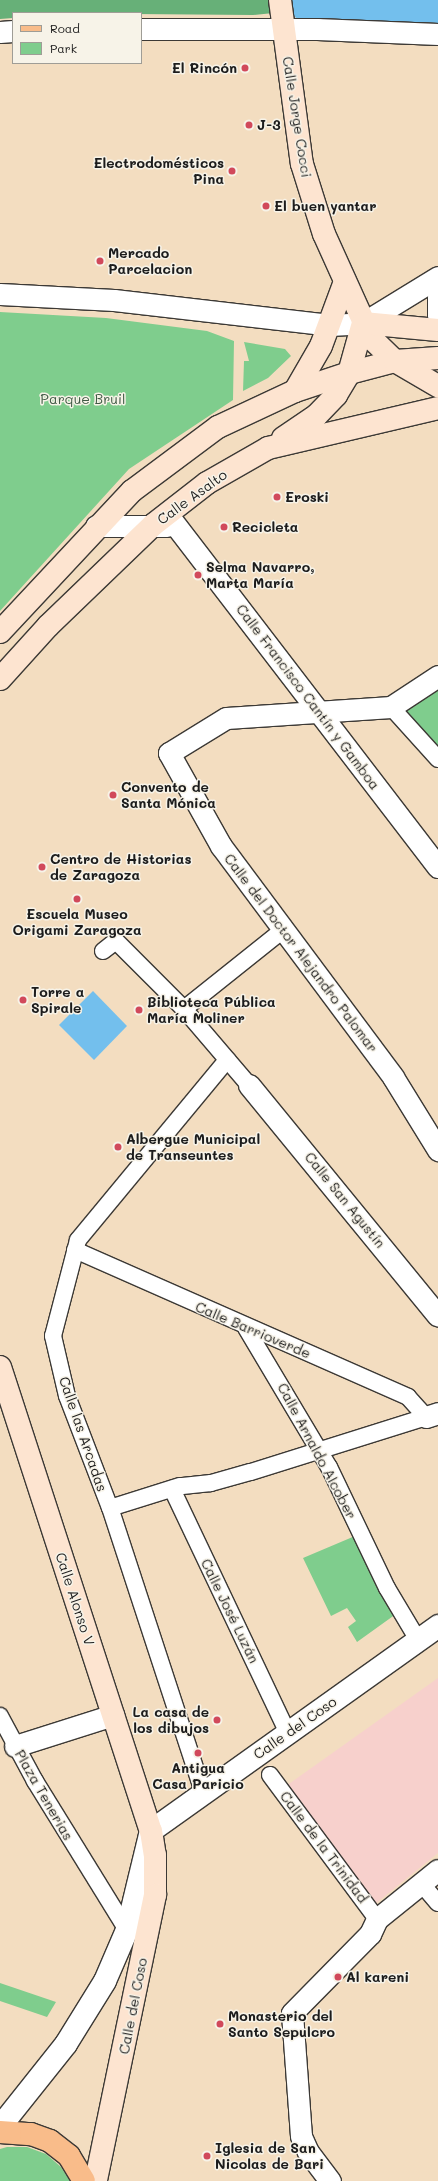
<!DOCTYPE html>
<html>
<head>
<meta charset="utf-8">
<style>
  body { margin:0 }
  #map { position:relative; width:438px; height:2181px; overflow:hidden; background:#f3ddc0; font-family:Mali,sans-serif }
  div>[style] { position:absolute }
  .built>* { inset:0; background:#f7d0cc }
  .green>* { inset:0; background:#7fcd8d }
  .forest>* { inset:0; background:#67b078 }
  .water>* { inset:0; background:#73bfed }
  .river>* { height:40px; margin:-20px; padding:0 20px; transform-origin:20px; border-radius:20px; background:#73bfed }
  .roads { filter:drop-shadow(1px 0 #3c3935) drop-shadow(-1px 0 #3c3935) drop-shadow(0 1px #3c3935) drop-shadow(0 -1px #3c3935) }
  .pedestrian>* { height:16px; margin:-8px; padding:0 8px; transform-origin:8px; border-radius:8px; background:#fff }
  .minor>* { height:21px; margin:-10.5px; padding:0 10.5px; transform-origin:10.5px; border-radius:10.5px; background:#fff }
  .tertiary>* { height:22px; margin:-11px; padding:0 11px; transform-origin:11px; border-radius:11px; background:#fff }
  .secondary>* { height:22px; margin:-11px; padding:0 11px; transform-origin:11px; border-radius:11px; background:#fde4d0 }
  .primary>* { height:22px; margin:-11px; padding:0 11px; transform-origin:11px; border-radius:11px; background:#f9bc8a }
  .dots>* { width:11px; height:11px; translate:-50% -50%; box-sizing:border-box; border:2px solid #f7f3e8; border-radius:50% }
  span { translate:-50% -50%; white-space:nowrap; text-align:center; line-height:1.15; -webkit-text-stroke:3px #f7f3e8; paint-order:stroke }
  .poi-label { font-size:14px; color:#1c1c1c; font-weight:700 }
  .right { translate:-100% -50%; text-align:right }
  .left { translate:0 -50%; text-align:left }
  .street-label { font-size:14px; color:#1c1c1c }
  .park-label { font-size:14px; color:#3f5a44 }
  .legend { position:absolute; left:12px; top:12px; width:130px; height:52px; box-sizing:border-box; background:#f7f3e8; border:1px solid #9f9d96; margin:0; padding:5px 7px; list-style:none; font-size:12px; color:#1c1c1c }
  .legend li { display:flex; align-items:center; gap:8px; height:20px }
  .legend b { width:20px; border:1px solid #9f9d96 }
</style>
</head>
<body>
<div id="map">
  <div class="built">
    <div style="clip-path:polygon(438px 1678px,438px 1853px,375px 1904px,286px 1786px)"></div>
  </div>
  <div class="green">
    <div style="clip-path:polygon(0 312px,106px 318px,207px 331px,234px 341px,233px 400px,129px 469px,0 611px)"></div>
    <div style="clip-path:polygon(244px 342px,285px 349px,291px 356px,268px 378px,243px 391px,244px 361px,249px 361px)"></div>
    <div style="clip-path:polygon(438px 676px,438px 759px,396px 712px)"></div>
    <div style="clip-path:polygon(355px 1536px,396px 1614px,357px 1642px,348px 1627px,356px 1621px,347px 1608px,331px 1616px,303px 1558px)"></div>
    <div style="clip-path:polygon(0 1983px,56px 2002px,47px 2017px,0 2001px)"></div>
    <div style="clip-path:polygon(7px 2147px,27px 2147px,46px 2154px,61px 2167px,70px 2181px,0 2181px,0 2149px)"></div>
  </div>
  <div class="forest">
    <div style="clip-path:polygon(0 0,438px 0,438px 14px,312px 9px,253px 15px,13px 13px,13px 18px,0 19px)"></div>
  </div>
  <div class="water">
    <div style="clip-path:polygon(93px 991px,127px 1026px,94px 1060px,59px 1025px)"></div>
  </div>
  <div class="river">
    <div style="left:305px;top:0;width:133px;rotate:1.3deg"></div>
  </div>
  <div class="roads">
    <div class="pedestrian">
      <div style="left:391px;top:707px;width:70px;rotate:47.9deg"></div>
      <div style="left:103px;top:951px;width:16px;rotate:-38deg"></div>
      <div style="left:116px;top:941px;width:96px;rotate:45deg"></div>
      <div style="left:184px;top:1009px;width:100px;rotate:49.5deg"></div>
      <div style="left:184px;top:1009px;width:127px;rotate:-38.6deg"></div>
      <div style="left:75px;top:1250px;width:364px;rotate:23.8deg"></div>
      <div style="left:408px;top:1397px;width:27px;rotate:48deg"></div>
      <div style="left:426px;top:1417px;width:184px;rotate:162.6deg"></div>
      <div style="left:250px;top:1472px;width:41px;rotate:164.2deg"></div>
      <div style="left:211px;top:1483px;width:31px;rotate:174deg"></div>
      <div style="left:180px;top:1486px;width:73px;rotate:162.6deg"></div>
      <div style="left:246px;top:1328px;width:162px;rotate:59.2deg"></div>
      <div style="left:329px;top:1467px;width:134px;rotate:64.4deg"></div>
      <div style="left:387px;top:1588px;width:61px;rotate:59.2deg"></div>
      <div style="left:172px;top:1489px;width:270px;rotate:64.6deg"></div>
      <div style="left:0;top:1716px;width:74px;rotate:61.7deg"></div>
      <div style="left:35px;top:1781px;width:175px;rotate:58.3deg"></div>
      <div style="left:270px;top:1775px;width:179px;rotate:53.4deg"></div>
      <div style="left:203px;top:1792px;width:299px;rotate:-108.1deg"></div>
      <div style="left:110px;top:1508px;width:120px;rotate:-111deg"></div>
      <div style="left:67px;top:1396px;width:62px;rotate:-103.1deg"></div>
      <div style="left:53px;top:1336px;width:99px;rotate:-75.4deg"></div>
      <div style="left:78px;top:1240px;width:234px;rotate:-50.4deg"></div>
      <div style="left:421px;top:1883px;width:26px;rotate:50deg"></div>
    </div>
    <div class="minor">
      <div style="left:141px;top:29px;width:176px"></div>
      <div style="left:317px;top:29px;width:121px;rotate:2.4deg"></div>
      <div style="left:0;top:32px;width:13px;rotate:-4deg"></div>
      <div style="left:0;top:294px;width:114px;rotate:3deg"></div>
      <div style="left:114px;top:300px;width:217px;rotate:6.6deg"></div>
      <div style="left:330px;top:325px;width:33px;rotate:-3deg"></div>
      <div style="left:363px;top:323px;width:88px;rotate:-31.5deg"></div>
      <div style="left:438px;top:296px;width:20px;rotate:90deg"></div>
      <div style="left:167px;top:514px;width:445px;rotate:52.5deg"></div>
      <div style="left:96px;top:526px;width:71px"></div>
      <div style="left:438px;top:676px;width:56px;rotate:146.6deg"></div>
      <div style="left:391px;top:707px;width:165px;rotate:176.2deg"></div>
      <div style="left:226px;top:718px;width:67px;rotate:148.4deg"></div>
      <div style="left:169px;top:753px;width:107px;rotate:60.8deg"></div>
      <div style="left:221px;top:846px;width:288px;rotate:53.3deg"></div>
      <div style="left:393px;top:1077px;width:86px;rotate:58.3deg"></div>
      <div style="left:249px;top:1085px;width:298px;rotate:50.7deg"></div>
      <div style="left:426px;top:1417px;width:13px;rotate:-18deg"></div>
      <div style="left:15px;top:1746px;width:103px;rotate:-17.6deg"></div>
      <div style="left:330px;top:2181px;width:36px;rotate:-127deg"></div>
      <div style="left:308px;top:2152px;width:17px;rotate:-114deg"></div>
      <div style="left:301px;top:2136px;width:123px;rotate:-94.2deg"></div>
      <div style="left:292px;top:2013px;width:111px;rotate:-45.4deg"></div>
      <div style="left:370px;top:1934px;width:17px;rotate:-65deg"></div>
      <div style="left:377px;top:1919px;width:78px;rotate:-38.8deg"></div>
    </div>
    <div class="tertiary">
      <div style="left:0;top:2127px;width:106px;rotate:-51.5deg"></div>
      <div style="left:66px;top:2044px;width:74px;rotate:-58.2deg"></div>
      <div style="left:105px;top:1981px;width:56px;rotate:-66.7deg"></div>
      <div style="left:127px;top:1930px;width:102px;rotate:-76.4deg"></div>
      <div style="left:151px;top:1831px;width:353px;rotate:-35.5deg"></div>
    </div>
    <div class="secondary">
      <div style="left:280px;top:0;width:165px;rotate:82.4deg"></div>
      <div style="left:302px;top:164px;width:73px;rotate:72.6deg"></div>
      <div style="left:324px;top:234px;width:114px;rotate:65.7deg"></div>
      <div style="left:371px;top:338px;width:33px;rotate:44deg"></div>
      <div style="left:395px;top:361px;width:50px;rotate:30.2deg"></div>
      <div style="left:363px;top:323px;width:75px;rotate:5.3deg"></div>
      <div style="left:295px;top:391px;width:52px;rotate:-60deg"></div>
      <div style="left:321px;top:346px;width:66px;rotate:-69.6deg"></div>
      <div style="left:283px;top:438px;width:40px;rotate:-34deg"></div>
      <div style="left:316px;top:416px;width:29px;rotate:-46deg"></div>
      <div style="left:336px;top:395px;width:26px;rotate:-59deg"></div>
      <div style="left:349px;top:373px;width:52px;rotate:-74.4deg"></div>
      <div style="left:0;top:632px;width:193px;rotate:-46.9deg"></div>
      <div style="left:132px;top:491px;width:107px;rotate:-36.7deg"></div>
      <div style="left:218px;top:427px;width:85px;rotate:-25.1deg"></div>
      <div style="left:295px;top:391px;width:57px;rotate:-18.4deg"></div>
      <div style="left:349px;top:373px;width:48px;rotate:-14.6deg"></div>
      <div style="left:395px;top:361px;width:43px;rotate:-4deg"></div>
      <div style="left:0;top:679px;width:72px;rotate:-47.8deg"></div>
      <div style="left:48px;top:626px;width:146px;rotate:-43.9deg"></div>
      <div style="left:153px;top:525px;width:68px;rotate:-37.9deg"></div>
      <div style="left:207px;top:483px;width:70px;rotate:-29.8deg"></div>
      <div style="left:268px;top:448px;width:175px;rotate:-13.2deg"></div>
      <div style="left:0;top:1367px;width:488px;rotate:72deg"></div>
      <div style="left:151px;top:1831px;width:24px;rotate:81deg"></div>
      <div style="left:155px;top:1855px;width:40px;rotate:90deg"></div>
      <div style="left:155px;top:1895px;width:292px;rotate:101.7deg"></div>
    </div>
    <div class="primary">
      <div style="left:0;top:2132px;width:31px;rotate:4deg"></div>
      <div style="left:31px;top:2134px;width:20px;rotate:20deg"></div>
      <div style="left:50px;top:2141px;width:24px;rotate:38deg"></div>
      <div style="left:69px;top:2156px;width:29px;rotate:59deg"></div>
    </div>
  </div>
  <div class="dots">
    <div style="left:245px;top:68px;background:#d1495b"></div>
    <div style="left:249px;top:125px;background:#d1495b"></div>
    <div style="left:232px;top:171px;background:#d1495b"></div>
    <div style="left:266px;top:206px;background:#d1495b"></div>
    <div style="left:100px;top:261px;background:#d1495b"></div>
    <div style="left:277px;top:497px;background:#d1495b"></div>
    <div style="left:224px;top:527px;background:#d1495b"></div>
    <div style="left:198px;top:575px;background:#d1495b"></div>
    <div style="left:113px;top:795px;background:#d1495b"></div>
    <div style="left:42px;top:867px;background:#d1495b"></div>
    <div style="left:77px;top:899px;background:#d1495b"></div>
    <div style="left:23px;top:1000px;background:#d1495b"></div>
    <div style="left:139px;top:1010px;background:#d1495b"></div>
    <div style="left:118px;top:1147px;background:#d1495b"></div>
    <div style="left:217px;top:1720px;background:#d1495b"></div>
    <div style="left:198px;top:1753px;background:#d1495b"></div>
    <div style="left:338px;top:1977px;background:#d1495b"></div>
    <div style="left:220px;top:2024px;background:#d1495b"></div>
    <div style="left:207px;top:2156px;background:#d1495b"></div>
  </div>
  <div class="poi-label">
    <span class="right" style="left:237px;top:68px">El Rincón</span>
    <span class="left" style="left:257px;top:125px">J-3</span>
    <span class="right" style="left:224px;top:171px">Electrodomésticos<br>Pina</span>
    <span class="left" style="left:274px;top:206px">El buen yantar</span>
    <span class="left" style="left:108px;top:261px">Mercado<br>Parcelacion</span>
    <span class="left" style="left:285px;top:497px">Eroski</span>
    <span class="left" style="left:232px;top:527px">Recicleta</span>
    <span class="left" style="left:206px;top:575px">Selma Navarro,<br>Marta María</span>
    <span class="left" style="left:121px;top:795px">Convento de<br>Santa Mónica</span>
    <span class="left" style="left:50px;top:867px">Centro de Historias<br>de Zaragoza</span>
    <span style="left:77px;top:922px">Escuela Museo<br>Origami Zaragoza</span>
    <span class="left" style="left:31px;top:1000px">Torre a<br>Spirale</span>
    <span class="left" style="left:147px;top:1010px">Biblioteca Pública<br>María Moliner</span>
    <span class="left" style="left:126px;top:1147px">Albergue Municipal<br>de Transeuntes</span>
    <span class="right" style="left:209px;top:1720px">La casa de<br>los dibujos</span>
    <span style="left:198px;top:1776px">Antigua<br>Casa Paricio</span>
    <span class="left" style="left:346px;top:1977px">Al kareni</span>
    <span class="left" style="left:228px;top:2024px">Monasterio del<br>Santo Sepulcro</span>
    <span class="left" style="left:215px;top:2156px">Iglesia de San<br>Nicolas de Bari</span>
  </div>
  <div class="street-label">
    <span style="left:297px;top:117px;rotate:81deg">Calle Jorge Cocci</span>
    <span style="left:192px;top:497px;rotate:-36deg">Calle Asalto</span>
    <span style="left:308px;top:697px;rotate:53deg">Calle Francisco Cantín y Gamboa</span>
    <span style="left:301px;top:953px;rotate:53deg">Calle del Doctor Alejandro Palomar</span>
    <span style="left:345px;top:1200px;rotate:51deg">Calle San Agustín</span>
    <span style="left:253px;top:1330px;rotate:23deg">Calle Barrioverde</span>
    <span style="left:83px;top:1434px;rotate:71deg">Calle las Arcadas</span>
    <span style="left:317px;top:1451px;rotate:62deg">Calle Arnaldo Alcober</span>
    <span style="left:75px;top:1599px;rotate:72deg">Calle Alonso V</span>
    <span style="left:230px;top:1611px;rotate:64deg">Calle José Luzán</span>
    <span style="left:295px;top:1728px;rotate:-35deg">Calle del Coso</span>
    <span style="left:44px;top:1795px;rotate:60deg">Plaza Tenerias</span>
    <span style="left:324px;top:1847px;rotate:53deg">Calle de la Trinidad</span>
    <span style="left:133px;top:2006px;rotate:-79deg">Calle del Coso</span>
  </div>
  <div class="park-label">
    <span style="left:83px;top:399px">Parque Bruil</span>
  </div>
  <ul class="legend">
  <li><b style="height:5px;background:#f9bc8a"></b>Road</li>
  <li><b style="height:11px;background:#7fcd8d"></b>Park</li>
  </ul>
</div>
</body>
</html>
